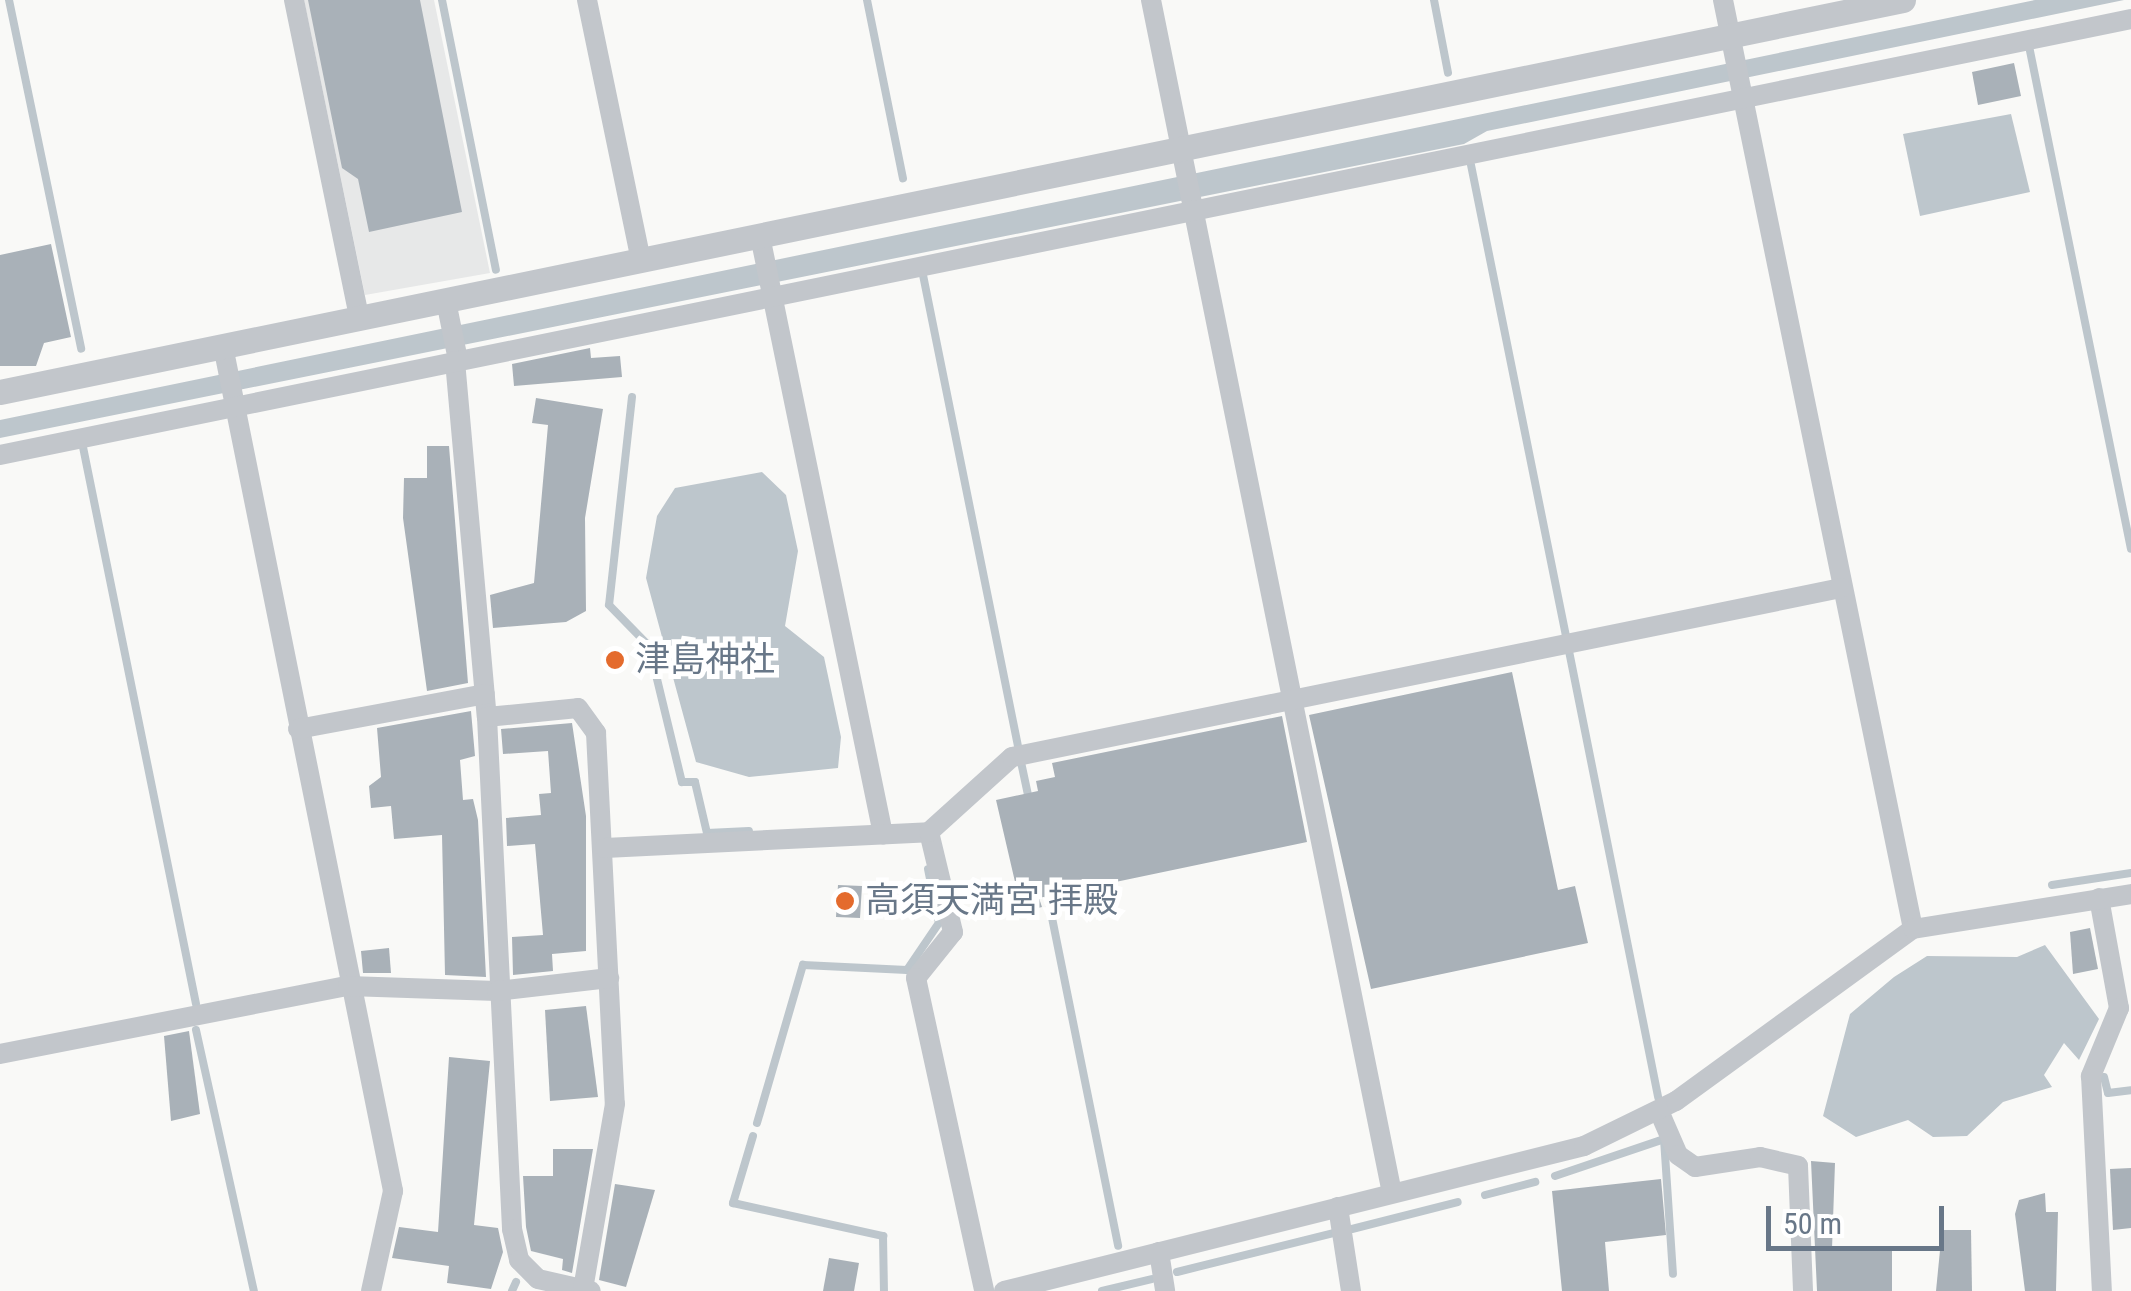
<!DOCTYPE html>
<html>
<head>
<meta charset="utf-8">
<style>
  body { margin:0 }
  #map { position:relative; width:2131px; height:1291px; overflow:hidden; background:#f9f9f7; font-family:"Roboto Condensed","Noto Sans JP",sans-serif }
  div>[style] { position:absolute }
  .built>* { inset:0; background:#e7e8e8 }
  .water>* { inset:0; background:#bdc6cc }
  .stream>* { height:8px; margin:-4px; padding:0 4px; transform-origin:4px; border-radius:4px; background:#bdc6cc }
  .building>* { inset:0; background:#a9b1b8 }
  .minor>* { height:20px; margin:-10px; padding:0 10px; transform-origin:10px; border-radius:10px; background:#c2c6cb }
  .tertiary>* { height:25px; margin:-12.5px; padding:0 12.5px; transform-origin:12.5px; border-radius:12.5px; background:#c2c6cb }
  .dots>* { width:28px; height:28px; translate:-50% -50%; box-sizing:border-box; border:5px solid #fff; border-radius:50% }
  span { translate:-50% -50%; white-space:nowrap; text-align:center; line-height:1.15; -webkit-text-stroke:10px #fff; paint-order:stroke }
  .poi-label { font-size:35px; color:#687788 }
  .left { translate:0 -50%; text-align:left }
  .scale { position:absolute; left:1766px; top:1206px; width:178px; height:45px; box-sizing:border-box; border:5px solid #687788; border-top:0; padding-left:12px; font-size:30px; line-height:35px; white-space:nowrap; color:#687788; -webkit-text-stroke:8px #fff; paint-order:stroke }
</style>
</head>
<body>
<div id="map">
  <div class="built">
    <div style="clip-path:polygon(304px 0,434px 0,490px 273px,365px 295px)"></div>
  </div>
  <div class="water">
    <div style="clip-path:polygon(2035px 0,2124px 0,1487px 131px,1464px 144px,0 438px,0 420px)"></div>
    <div style="clip-path:polygon(2011px 114px,2030px 192px,1920px 216px,1903px 134px)"></div>
    <div style="clip-path:polygon(762px 472px,786px 495px,798px 551px,785px 626px,824px 657px,841px 737px,838px 768px,749px 777px,696px 762px,646px 578px,657px 516px,675px 488px)"></div>
    <div style="clip-path:polygon(2045px 945px,2099px 1019px,2079px 1060px,2064px 1043px,2044px 1075px,2052px 1087px,2003px 1102px,1967px 1136px,1933px 1137px,1908px 1120px,1856px 1137px,1823px 1116px,1850px 1014px,1894px 977px,1927px 956px,2017px 957px)"></div>
  </div>
  <div class="stream">
    <div style="left:9px;top:0;width:356px;rotate:78.3deg"></div>
    <div style="left:442px;top:0;width:275px;rotate:78.7deg"></div>
    <div style="left:867px;top:0;width:182px;rotate:78.6deg"></div>
    <div style="left:1434px;top:0;width:74px;rotate:79.1deg"></div>
    <div style="left:2029px;top:46px;width:513px;rotate:78.54deg"></div>
    <div style="left:1471px;top:165px;width:480px;rotate:78.6deg"></div>
    <div style="left:923px;top:275px;width:480px;rotate:78.6deg"></div>
    <div style="left:632px;top:397px;width:209px;rotate:96.3deg"></div>
    <div style="left:609px;top:605px;width:57px;rotate:45.7deg"></div>
    <div style="left:649px;top:646px;width:140px;rotate:76.4deg"></div>
    <div style="left:682px;top:782px;width:13px"></div>
    <div style="left:695px;top:782px;width:52px;rotate:76.8deg"></div>
    <div style="left:707px;top:833px;width:42px;rotate:-2.7deg"></div>
    <div style="left:83px;top:447px;width:568px;rotate:78.53deg"></div>
    <div style="left:1569px;top:651px;width:455px;rotate:78.7deg"></div>
    <div style="left:1021px;top:762px;width:40px;rotate:78deg"></div>
    <div style="left:2052px;top:885px;width:80px;rotate:-8.6deg"></div>
    <div style="left:1046px;top:888px;width:365px;rotate:78.6deg"></div>
    <div style="left:196px;top:1030px;width:267px;rotate:77.5deg"></div>
    <div style="left:2104px;top:1077px;width:16px;rotate:76deg"></div>
    <div style="left:2108px;top:1093px;width:23px;rotate:-7deg"></div>
    <div style="left:757px;top:1123px;width:165px;rotate:-73.8deg"></div>
    <div style="left:803px;top:965px;width:104px;rotate:2.8deg"></div>
    <div style="left:907px;top:970px;width:57px;rotate:-55.8deg"></div>
    <div style="left:939px;top:923px;width:55px;rotate:-101.5deg"></div>
    <div style="left:753px;top:1136px;width:70px;rotate:106.6deg"></div>
    <div style="left:733px;top:1203px;width:154px;rotate:12.4deg"></div>
    <div style="left:883px;top:1236px;width:55px;rotate:89deg"></div>
    <div style="left:1555px;top:1176px;width:115px;rotate:-18.7deg"></div>
    <div style="left:1664px;top:1139px;width:135px;rotate:86.2deg"></div>
    <div style="left:1485px;top:1195px;width:52px;rotate:-14.6deg"></div>
    <div style="left:1352px;top:1229px;width:109px;rotate:-14.3deg"></div>
    <div style="left:1177px;top:1272px;width:161px;rotate:-14deg"></div>
    <div style="left:512px;top:1291px;width:10px;rotate:-66deg"></div>
    <div style="left:1102px;top:1291px;width:51px;rotate:-13.5deg"></div>
  </div>
  <div class="building">
    <div style="clip-path:polygon(308px 0,420px 0,462px 212px,369px 232px,358px 179px,342px 168px)"></div>
    <div style="clip-path:polygon(2014px 63px,2021px 96px,1978px 105px,1972px 72px)"></div>
    <div style="clip-path:polygon(51px 244px,71px 337px,44px 343px,36px 366px,0 366px,0 255px)"></div>
    <div style="clip-path:polygon(590px 348px,591px 358px,620px 356px,622px 377px,514px 386px,512px 364px)"></div>
    <div style="clip-path:polygon(536px 398px,603px 409px,585px 518px,586px 611px,566px 622px,493px 628px,490px 595px,534px 583px,548px 425px,532px 423px)"></div>
    <div style="clip-path:polygon(427px 446px,449px 446px,468px 683px,427px 691px,403px 518px,404px 478px,427px 478px)"></div>
    <div style="clip-path:polygon(1512px 672px,1558px 890px,1575px 886px,1588px 943px,1371px 989px,1309px 715px)"></div>
    <div style="clip-path:polygon(471px 711px,475px 756px,460px 760px,463px 800px,473px 799px,478px 820px,486px 977px,445px 975px,442px 835px,394px 839px,391px 806px,371px 808px,369px 786px,381px 777px,377px 728px)"></div>
    <div style="clip-path:polygon(1282px 716px,1307px 842px,1039px 898px,1042px 907px,1022px 912px,996px 800px,1038px 791px,1036px 781px,1055px 777px,1052px 763px)"></div>
    <div style="clip-path:polygon(572px 723px,586px 816px,586px 951px,552px 954px,553px 971px,513px 975px,512px 937px,543px 935px,535px 844px,507px 846px,506px 818px,541px 815px,539px 794px,551px 793px,548px 751px,503px 754px,501px 729px)"></div>
    <div style="clip-path:polygon(838px 885px,862px 886px,860px 918px,836px 917px)"></div>
    <div style="clip-path:polygon(2090px 928px,2098px 969px,2073px 974px,2070px 932px)"></div>
    <div style="clip-path:polygon(389px 948px,391px 973px,363px 973px,361px 951px)"></div>
    <div style="clip-path:polygon(586px 1006px,598px 1097px,550px 1101px,545px 1010px)"></div>
    <div style="clip-path:polygon(189px 1031px,200px 1114px,171px 1121px,164px 1036px)"></div>
    <div style="clip-path:polygon(449px 1057px,490px 1061px,474px 1225px,498px 1228px,503px 1252px,491px 1289px,447px 1283px,449px 1266px,392px 1258px,399px 1227px,438px 1232px)"></div>
    <div style="clip-path:polygon(553px 1149px,593px 1149px,572px 1273px,562px 1270px,563px 1259px,531px 1251px,526px 1227px,523px 1176px,553px 1176px)"></div>
    <div style="clip-path:polygon(1811px 1161px,1835px 1163px,1832px 1249px,1892px 1248px,1892px 1291px,1817px 1291px)"></div>
    <div style="clip-path:polygon(2131px 1168px,2131px 1228px,2113px 1230px,2110px 1169px)"></div>
    <div style="clip-path:polygon(1661px 1179px,1666px 1235px,1605px 1242px,1609px 1291px,1562px 1291px,1552px 1191px)"></div>
    <div style="clip-path:polygon(615px 1184px,655px 1190px,626px 1287px,599px 1280px)"></div>
    <div style="clip-path:polygon(2045px 1193px,2046px 1212px,2058px 1212px,2056px 1291px,2025px 1291px,2015px 1214px,2019px 1200px)"></div>
    <div style="clip-path:polygon(1942px 1230px,1971px 1230px,1972px 1291px,1936px 1291px)"></div>
    <div style="clip-path:polygon(829px 1258px,859px 1263px,854px 1291px,823px 1291px)"></div>
  </div>
  <div class="minor">
    <div style="left:294px;top:0;width:325px;rotate:78.4deg"></div>
    <div style="left:587px;top:0;width:267px;rotate:78.3deg"></div>
    <div style="left:1151px;top:0;width:1217px;rotate:78.58deg"></div>
    <div style="left:1723px;top:0;width:948px;rotate:78.44deg"></div>
    <div style="left:760px;top:236px;width:611px;rotate:78.38deg"></div>
    <div style="left:446px;top:301px;width:60px;rotate:78.5deg"></div>
    <div style="left:223px;top:346px;width:862px;rotate:78.62deg"></div>
    <div style="left:393px;top:1191px;width:102px;rotate:102.4deg"></div>
    <div style="left:455px;top:361px;width:357px;rotate:84.9deg"></div>
    <div style="left:487px;top:717px;width:513px;rotate:87.2deg"></div>
    <div style="left:512px;top:1229px;width:32px;rotate:77deg"></div>
    <div style="left:519px;top:1260px;width:27px;rotate:45deg"></div>
    <div style="left:538px;top:1279px;width:54px;rotate:12.8deg"></div>
    <div style="left:0;top:455px;width:2175px;rotate:-11.56deg"></div>
    <div style="left:487px;top:717px;width:91px;rotate:-5.6deg"></div>
    <div style="left:578px;top:708px;width:31px;rotate:54deg"></div>
    <div style="left:596px;top:733px;width:371px;rotate:87.1deg"></div>
    <div style="left:615px;top:1104px;width:188px;rotate:99.8deg"></div>
    <div style="left:298px;top:729px;width:190px;rotate:-10.6deg"></div>
    <div style="left:929px;top:832px;width:103px;rotate:76.5deg"></div>
    <div style="left:953px;top:932px;width:59px;rotate:128.8deg"></div>
    <div style="left:916px;top:978px;width:320px;rotate:77.7deg"></div>
    <div style="left:605px;top:848px;width:324px;rotate:-2.8deg"></div>
    <div style="left:929px;top:832px;width:112px;rotate:-42.1deg"></div>
    <div style="left:1012px;top:757px;width:846px;rotate:-11.52deg"></div>
    <div style="left:2099px;top:898px;width:112px;rotate:79.7deg"></div>
    <div style="left:2119px;top:1008px;width:74px;rotate:112.4deg"></div>
    <div style="left:2091px;top:1076px;width:215px;rotate:87.1deg"></div>
    <div style="left:0;top:1054px;width:355px;rotate:-11.1deg"></div>
    <div style="left:348px;top:986px;width:149px;rotate:1.9deg"></div>
    <div style="left:497px;top:991px;width:113px;rotate:-6.6deg"></div>
    <div style="left:1659px;top:1111px;width:48px;rotate:66.6deg"></div>
    <div style="left:1678px;top:1155px;width:21px;rotate:35deg"></div>
    <div style="left:1695px;top:1167px;width:66px;rotate:-8.7deg"></div>
    <div style="left:1760px;top:1157px;width:39px;rotate:13deg"></div>
    <div style="left:1798px;top:1166px;width:125px;rotate:87.7deg"></div>
    <div style="left:1338px;top:1207px;width:85px;rotate:81.2deg"></div>
    <div style="left:1159px;top:1252px;width:39px;rotate:81deg"></div>
    <div style="left:1004px;top:1291px;width:598px;rotate:-14.04deg"></div>
    <div style="left:1584px;top:1146px;width:102px;rotate:-26.1deg"></div>
    <div style="left:1676px;top:1101px;width:293px;rotate:-36deg"></div>
    <div style="left:1913px;top:929px;width:221px;rotate:-9.1deg"></div>
  </div>
  <div class="tertiary">
    <div style="left:0;top:392px;width:1943px;rotate:-11.64deg"></div>
  </div>
  <div class="dots">
    <div style="left:615px;top:660px;background:#e46b2d"></div>
    <div style="left:845px;top:901px;background:#e46b2d"></div>
  </div>
  <div class="poi-label">
    <span class="left" style="left:635px;top:660px">津島神社</span>
    <span class="left" style="left:865px;top:901px">高須天満宮 拝殿</span>
  </div>
  <div class="scale">50 m</div>
</div>
</body>
</html>
